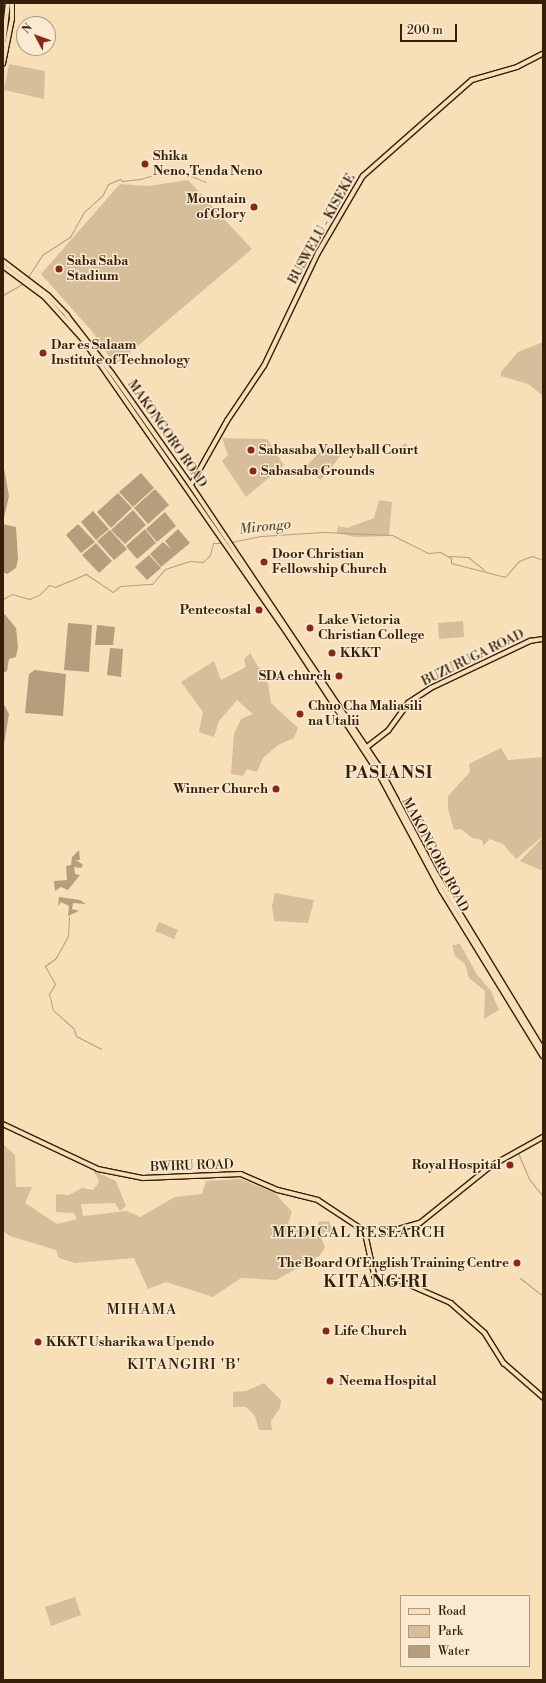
<!DOCTYPE html>
<html>
<head>
<meta charset="utf-8">
<style>
  body { margin:0 }
  #map { position:relative; width:546px; height:1683px; overflow:hidden; background:#f7dfb8; font-family:"Libre Bodoni",serif }
  div>[style] { position:absolute }
  .green>* { inset:0; background:#d6be9a }
  .water>* { inset:0; background:#b59e7c }
  .stream>* { height:1px; margin:-0.5px; padding:0 0.5px; transform-origin:0.5px; border-radius:0.5px; background:#b59e7c }
  .roads { filter:drop-shadow(1px 0 #361f09) drop-shadow(-1px 0 #361f09) drop-shadow(0 1px #361f09) drop-shadow(0 -1px #361f09) }
  .major>* { height:3.5px; margin:-1.75px; padding:0 1.75px; transform-origin:1.75px; border-radius:1.75px; background:#f7dfb8 }
  .dots>* { width:11px; height:11px; translate:-50% -50%; box-sizing:border-box; border:2px solid #faead1; border-radius:50% }
  span { translate:-50% -50%; white-space:nowrap; text-align:center; line-height:1.15; -webkit-text-stroke:3px #faead1; paint-order:stroke }
  .poi-label { font-size:13px; color:#361f09; font-weight:700 }
  .left { translate:0 -50%; text-align:left }
  .right { translate:-100% -50%; text-align:right }
  .street-label { font-size:13px; color:#361f09 }
  .water-label { font-size:14px; color:#624b31; font-style:italic }
  .quarter-label { font-size:15px; color:#361f09; letter-spacing:1px }
  .district-label { font-size:17px; color:#361f09; font-weight:700; letter-spacing:1px }
  .frame { position:absolute; inset:0; border:4px solid #361f09; pointer-events:none }
  .legend { position:absolute; left:400px; top:1595px; width:130px; height:72px; box-sizing:border-box; background:#faead1; border:1px solid #ac9981; margin:0; padding:5px 7px; list-style:none; font-size:12px; color:#361f09 }
  .legend li { display:flex; align-items:center; gap:8px; height:20px }
  .legend b { width:20px; border:1px solid #ac9981 }
  .north { position:absolute; left:16px; top:16px; width:40px; height:40px; box-sizing:border-box; background:#faead1; border:1px solid #ac9981; border-radius:50%; rotate:311deg; font-size:11px; font-weight:700; line-height:16px; text-align:center; color:#361f09 }
  .north::after { content:''; display:block; margin:auto; width:14px; height:18px; background:#8f2418; clip-path:polygon(50% 0,100% 100%,50% 72%,0 100%) }
  .scale { position:absolute; left:400px; top:24px; width:57px; height:18px; box-sizing:border-box; border:2px solid #361f09; border-top:0; padding-left:5px; font-size:12px; line-height:14px; white-space:nowrap; color:#361f09; -webkit-text-stroke:3px #faead1; paint-order:stroke }
</style>
</head>
<body>
<div id="map">
  <div class="green">
    <div style="clip-path:polygon(9px 64px,45px 71px,44px 99px,4px 90px)"></div>
    <div style="clip-path:polygon(188px 180px,252px 249px,115px 365px,91px 330px,41px 274px,120px 184px,148px 186px)"></div>
    <div style="clip-path:polygon(543px 342px,543px 396px,528px 384px,501px 376px,501px 372px,518px 352px)"></div>
    <div style="clip-path:polygon(222px 438px,267px 439px,284px 465px,246px 497px,222px 461px,228px 455px)"></div>
    <div style="clip-path:polygon(406px 443px,409px 449px,419px 453px,409px 456px,395px 450px)"></div>
    <div style="clip-path:polygon(326px 445px,343px 453px,321px 480px,305px 468px)"></div>
    <div style="clip-path:polygon(379px 500px,392px 502px,389px 536px,355px 537px,337px 533px,338px 526px,347px 528px,374px 518px)"></div>
    <div style="clip-path:polygon(463px 621px,464px 637px,439px 639px,438px 623px)"></div>
    <div style="clip-path:polygon(250px 653px,268px 683px,271px 703px,298px 728px,294px 738px,278px 745px,263px 758px,257px 772px,247px 769px,243px 776px,231px 774px,234px 734px,241px 719px,253px 714px,237px 700px,219px 721px,214px 737px,199px 732px,203px 712px,181px 682px,214px 661px,221px 680px,246px 667px,244px 660px)"></div>
    <div style="clip-path:polygon(501px 748px,508px 760px,543px 757px,543px 836px,516px 859px,503px 844px,490px 839px,483px 846px,482px 840px,472px 838px,461px 829px,454px 830px,448px 809px,448px 796px,470px 772px,469px 764px)"></div>
    <div style="clip-path:polygon(542px 838px,543px 838px,543px 871px,520px 861px)"></div>
    <div style="clip-path:polygon(275px 893px,314px 900px,308px 923px,274px 921px,272px 906px)"></div>
    <div style="clip-path:polygon(159px 922px,178px 930px,174px 939px,155px 931px)"></div>
    <div style="clip-path:polygon(460px 944px,476px 973px,491px 991px,499px 1010px,484px 1019px,485px 991px,469px 978px,465px 964px,455px 956px,452px 945px)"></div>
    <div style="clip-path:polygon(3px 1144px,15px 1155px,16px 1187px,32px 1187px,25px 1203px,57px 1224px,77px 1219px,74px 1213px,56px 1212px,56px 1194px,69px 1195px,82px 1188px,93px 1190px,99px 1182px,94px 1171px,116px 1181px,126px 1206px,120px 1211px,115px 1203px,81px 1204px,83px 1216px,127px 1211px,140px 1217px,175px 1197px,202px 1194px,206px 1181px,241px 1179px,275px 1193px,292px 1212px,288px 1224px,297px 1230px,307px 1231px,319px 1227px,318px 1222px,329px 1221px,332px 1228px,330px 1232px,324px 1232px,321px 1237px,325px 1248px,319px 1256px,276px 1280px,241px 1278px,213px 1297px,166px 1282px,148px 1289px,134px 1258px,75px 1263px,59px 1258px,56px 1250px,10px 1236px,3px 1231px)"></div>
    <div style="clip-path:polygon(264px 1383px,281px 1400px,280px 1408px,271px 1421px,272px 1430px,259px 1430px,255px 1416px,246px 1407px,233px 1407px,233px 1392px,246px 1391px)"></div>
    <div style="clip-path:polygon(75px 1597px,81px 1615px,51px 1626px,45px 1607px)"></div>
  </div>
  <div class="water">
    <div style="clip-path:polygon(3px 463px,9px 496px,3px 522px)"></div>
    <div style="clip-path:polygon(141px 473px,154px 488px,133px 507px,119px 492px)"></div>
    <div style="clip-path:polygon(155px 489px,169px 505px,148px 524px,134px 508px)"></div>
    <div style="clip-path:polygon(118px 493px,132px 508px,111px 528px,97px 512px)"></div>
    <div style="clip-path:polygon(133px 510px,146px 525px,125px 544px,111px 530px)"></div>
    <div style="clip-path:polygon(93px 511px,109px 529px,96px 540px,81px 522px)"></div>
    <div style="clip-path:polygon(165px 512px,176px 526px,157px 542px,146px 529px)"></div>
    <div style="clip-path:polygon(3px 524px,16px 527px,18px 559px,16px 568px,7px 574px,3px 572px)"></div>
    <div style="clip-path:polygon(78px 524px,95px 542px,81px 553px,66px 535px)"></div>
    <div style="clip-path:polygon(145px 529px,156px 543px,137px 559px,126px 546px)"></div>
    <div style="clip-path:polygon(178px 529px,190px 543px,161px 567px,150px 554px,163px 542px,171px 549px,165px 541px)"></div>
    <div style="clip-path:polygon(110px 530px,127px 549px,114px 560px,97px 541px)"></div>
    <div style="clip-path:polygon(96px 543px,112px 561px,99px 573px,82px 555px)"></div>
    <div style="clip-path:polygon(149px 555px,161px 568px,147px 580px,135px 567px)"></div>
    <div style="clip-path:polygon(3px 612px,16px 628px,18px 647px,16px 657px,9px 659px,7px 671px,3px 673px)"></div>
    <div style="clip-path:polygon(68px 623px,92px 625px,89px 672px,64px 670px)"></div>
    <div style="clip-path:polygon(97px 625px,115px 627px,113px 645px,95px 645px)"></div>
    <div style="clip-path:polygon(110px 648px,123px 649px,121px 677px,107px 675px)"></div>
    <div style="clip-path:polygon(35px 670px,66px 674px,63px 716px,25px 713px,29px 674px)"></div>
    <div style="clip-path:polygon(3px 703px,9px 714px,3px 750px)"></div>
    <div style="clip-path:polygon(79px 850px,80px 860px,76px 860px,83px 865px,81px 868px,74px 867px,75px 874px,80px 875px,68px 890px,61px 887px,55px 891px,54px 881px,67px 880px,66px 866px,71px 865px,72px 857px)"></div>
    <div style="clip-path:polygon(59px 897px,80px 900px,86px 904px,73px 903px,72px 909px,79px 911px,68px 916px,69px 906px,61px 902px,58px 906px)"></div>
  </div>
  <div class="stream">
    <div style="left:3px;top:295px;width:24px;rotate:-30deg"></div>
    <div style="left:24px;top:283px;width:33px;rotate:-57deg"></div>
    <div style="left:42px;top:255px;width:33px;rotate:-33deg"></div>
    <div style="left:70px;top:237px;width:29px;rotate:-61deg"></div>
    <div style="left:84px;top:212px;width:24px;rotate:-42deg"></div>
    <div style="left:102px;top:196px;width:13px;rotate:-63deg"></div>
    <div style="left:108px;top:184px;width:13px;rotate:-23deg"></div>
    <div style="left:120px;top:179px;width:3px;rotate:45deg"></div>
    <div style="left:122px;top:181px;width:18px;rotate:-6deg"></div>
    <div style="left:140px;top:179px;width:36px;rotate:-16deg"></div>
    <div style="left:175px;top:169px;width:33px;rotate:23deg"></div>
    <div style="left:232px;top:542px;width:30px;rotate:-12deg"></div>
    <div style="left:261px;top:536px;width:63px;rotate:-3.6deg"></div>
    <div style="left:324px;top:532px;width:68px;rotate:2.5deg"></div>
    <div style="left:392px;top:535px;width:40px;rotate:26.6deg"></div>
    <div style="left:428px;top:553px;width:12px;rotate:-5deg"></div>
    <div style="left:440px;top:552px;width:13px;rotate:29deg"></div>
    <div style="left:451px;top:558px;width:5px;rotate:90deg"></div>
    <div style="left:451px;top:563px;width:56px;rotate:14.5deg"></div>
    <div style="left:505px;top:577px;width:21px;rotate:-49deg"></div>
    <div style="left:519px;top:561px;width:14px;rotate:-21deg"></div>
    <div style="left:532px;top:556px;width:12px;rotate:20deg"></div>
    <div style="left:449px;top:556px;width:19px;rotate:3deg"></div>
    <div style="left:468px;top:557px;width:21px;rotate:39deg"></div>
    <div style="left:3px;top:599px;width:10px;rotate:-29deg"></div>
    <div style="left:12px;top:594px;width:18px;rotate:16deg"></div>
    <div style="left:29px;top:599px;width:11px;rotate:-22deg"></div>
    <div style="left:39px;top:595px;width:14px;rotate:-45deg"></div>
    <div style="left:49px;top:585px;width:6px;rotate:18deg"></div>
    <div style="left:55px;top:587px;width:34px;rotate:-23deg"></div>
    <div style="left:86px;top:574px;width:32px;rotate:34deg"></div>
    <div style="left:113px;top:592px;width:9px;rotate:-41deg"></div>
    <div style="left:120px;top:586px;width:32px;rotate:-4deg"></div>
    <div style="left:152px;top:584px;width:20px;rotate:-49deg"></div>
    <div style="left:165px;top:569px;width:26px;rotate:-18deg"></div>
    <div style="left:190px;top:561px;width:13px;rotate:4deg"></div>
    <div style="left:203px;top:562px;width:10px;rotate:-45deg"></div>
    <div style="left:210px;top:555px;width:12px;rotate:-76deg"></div>
    <div style="left:213px;top:543px;width:10px"></div>
    <div style="left:69px;top:917px;width:19px;rotate:93deg"></div>
    <div style="left:68px;top:936px;width:25px;rotate:119deg"></div>
    <div style="left:56px;top:958px;width:14px;rotate:144deg"></div>
    <div style="left:45px;top:966px;width:21px;rotate:61deg"></div>
    <div style="left:55px;top:984px;width:12px;rotate:121deg"></div>
    <div style="left:49px;top:994px;width:16px;rotate:76deg"></div>
    <div style="left:53px;top:1010px;width:28px;rotate:42deg"></div>
    <div style="left:74px;top:1029px;width:7px;rotate:74deg"></div>
    <div style="left:76px;top:1036px;width:28px;rotate:27deg"></div>
    <div style="left:518px;top:1153px;width:28px;rotate:67deg"></div>
    <div style="left:529px;top:1179px;width:22px;rotate:51deg"></div>
    <div style="left:520px;top:1278px;width:29px;rotate:38deg"></div>
  </div>
  <div class="roads">
    <div class="major">
      <div style="left:3px;top:46px;width:43px;rotate:-83.4deg"></div>
      <div style="left:3px;top:64px;width:46px;rotate:-78.7deg"></div>
      <div style="left:12px;top:19px;width:16px;rotate:-90deg"></div>
      <div style="left:3px;top:261px;width:56px;rotate:37.1deg"></div>
      <div style="left:48px;top:295px;width:28px;rotate:46deg"></div>
      <div style="left:67px;top:315px;width:73px;rotate:52.2deg"></div>
      <div style="left:112px;top:373px;width:137px;rotate:54.8deg"></div>
      <div style="left:191px;top:485px;width:338px;rotate:56.2deg"></div>
      <div style="left:379px;top:766px;width:123px;rotate:62deg"></div>
      <div style="left:437px;top:875px;width:204px;rotate:58.7deg"></div>
      <div style="left:3px;top:266px;width:52px;rotate:36.4deg"></div>
      <div style="left:45px;top:297px;width:57px;rotate:47.9deg"></div>
      <div style="left:83px;top:339px;width:363px;rotate:55.2deg"></div>
      <div style="left:290px;top:637px;width:159px;rotate:56.8deg"></div>
      <div style="left:377px;top:770px;width:137px;rotate:61.8deg"></div>
      <div style="left:442px;top:891px;width:193px;rotate:58.5deg"></div>
      <div style="left:191px;top:485px;width:73px;rotate:-60.6deg"></div>
      <div style="left:227px;top:421px;width:66px;rotate:-56.1deg"></div>
      <div style="left:264px;top:366px;width:125px;rotate:-64.5deg"></div>
      <div style="left:318px;top:253px;width:89px;rotate:-59.7deg"></div>
      <div style="left:363px;top:176px;width:145px;rotate:-41.4deg"></div>
      <div style="left:472px;top:80px;width:47px;rotate:-16.1deg"></div>
      <div style="left:517px;top:67px;width:29px;rotate:-27deg"></div>
      <div style="left:366px;top:748px;width:28px;rotate:-38deg"></div>
      <div style="left:388px;top:731px;width:34px;rotate:-54deg"></div>
      <div style="left:408px;top:703px;width:27px;rotate:-33deg"></div>
      <div style="left:431px;top:688px;width:110px;rotate:-25.4deg"></div>
      <div style="left:530px;top:641px;width:13px;rotate:-9deg"></div>
      <div style="left:3px;top:1124px;width:105px;rotate:25.3deg"></div>
      <div style="left:98px;top:1169px;width:46px;rotate:11.3deg"></div>
      <div style="left:143px;top:1178px;width:98px;rotate:-2.3deg"></div>
      <div style="left:241px;top:1174px;width:40px;rotate:23.4deg"></div>
      <div style="left:278px;top:1190px;width:41px;rotate:14deg"></div>
      <div style="left:318px;top:1200px;width:56px;rotate:33.4deg"></div>
      <div style="left:365px;top:1231px;width:23px;rotate:2deg"></div>
      <div style="left:388px;top:1232px;width:33px;rotate:-16deg"></div>
      <div style="left:420px;top:1223px;width:91px;rotate:-38.8deg"></div>
      <div style="left:491px;top:1166px;width:60px;rotate:-29.1deg"></div>
      <div style="left:365px;top:1231px;width:47px;rotate:77.7deg"></div>
      <div style="left:375px;top:1277px;width:7px;rotate:45deg"></div>
      <div style="left:377px;top:1283px;width:24px;rotate:-5deg"></div>
      <div style="left:401px;top:1281px;width:55px;rotate:23.7deg"></div>
      <div style="left:451px;top:1303px;width:45px;rotate:41.4deg"></div>
      <div style="left:485px;top:1333px;width:36px;rotate:58deg"></div>
      <div style="left:504px;top:1363px;width:52px;rotate:41.1deg"></div>
    </div>
  </div>
  <div class="dots">
    <div style="left:145px;top:164px;background:#8f2418"></div>
    <div style="left:254px;top:207px;background:#8f2418"></div>
    <div style="left:59px;top:269px;background:#8f2418"></div>
    <div style="left:43px;top:353px;background:#8f2418"></div>
    <div style="left:251px;top:450px;background:#8f2418"></div>
    <div style="left:253px;top:471px;background:#8f2418"></div>
    <div style="left:264px;top:562px;background:#8f2418"></div>
    <div style="left:259px;top:610px;background:#8f2418"></div>
    <div style="left:310px;top:628px;background:#8f2418"></div>
    <div style="left:332px;top:653px;background:#8f2418"></div>
    <div style="left:339px;top:676px;background:#8f2418"></div>
    <div style="left:300px;top:714px;background:#8f2418"></div>
    <div style="left:276px;top:789px;background:#8f2418"></div>
    <div style="left:510px;top:1165px;background:#8f2418"></div>
    <div style="left:517px;top:1263px;background:#8f2418"></div>
    <div style="left:326px;top:1331px;background:#8f2418"></div>
    <div style="left:38px;top:1342px;background:#8f2418"></div>
    <div style="left:330px;top:1381px;background:#8f2418"></div>
  </div>
  <div class="poi-label">
    <span class="left" style="left:153px;top:164px">Shika<br>Neno,Tenda Neno</span>
    <span class="right" style="left:246px;top:207px">Mountain<br>of Glory</span>
    <span class="left" style="left:67px;top:269px">Saba Saba<br>Stadium</span>
    <span class="left" style="left:51px;top:353px">Dar es Salaam<br>Institute of Technology</span>
    <span class="left" style="left:259px;top:450px">Sabasaba Volleyball Court</span>
    <span class="left" style="left:261px;top:471px">Sabasaba Grounds</span>
    <span class="left" style="left:272px;top:562px">Door Christian<br>Fellowship Church</span>
    <span class="right" style="left:251px;top:610px">Pentecostal</span>
    <span class="left" style="left:318px;top:628px">Lake Victoria<br>Christian College</span>
    <span class="left" style="left:340px;top:653px">KKKT</span>
    <span class="right" style="left:331px;top:676px">SDA church</span>
    <span class="left" style="left:308px;top:714px">Chuo Cha Maliasili<br>na Utalii</span>
    <span class="right" style="left:268px;top:789px">Winner Church</span>
    <span class="right" style="left:501px;top:1165px">Royal Hospital</span>
    <span class="right" style="left:509px;top:1263px">The Board Of English Training Centre</span>
    <span class="left" style="left:334px;top:1331px">Life Church</span>
    <span class="left" style="left:46px;top:1342px">KKKT Usharika wa Upendo</span>
    <span class="left" style="left:339px;top:1381px">Neema Hospital</span>
  </div>
  <div class="street-label">
    <span style="left:322px;top:229px;rotate:-61deg">BUSWELU - KISEKE</span>
    <span style="left:167px;top:434px;rotate:55deg">MAKONGORO ROAD</span>
    <span style="left:473px;top:658px;rotate:-26deg">BUZURUGA ROAD</span>
    <span style="left:435px;top:855px;rotate:62deg">MAKONGORO ROAD</span>
    <span style="left:192px;top:1166px;rotate:-2deg">BWIRU ROAD</span>
  </div>
  <div class="water-label">
    <span style="left:265px;top:527px;rotate:-6deg">Mirongo</span>
  </div>
  <div class="quarter-label">
    <span style="left:359px;top:1233px">MEDICAL RESEARCH</span>
    <span style="left:142px;top:1310px">MIHAMA</span>
    <span style="left:184px;top:1365px">KITANGIRI 'B'</span>
  </div>
  <div class="district-label">
    <span style="left:389px;top:774px">PASIANSI</span>
    <span style="left:376px;top:1283px">KITANGIRI</span>
  </div>
  <div class="frame"></div>
  <ul class="legend">
  <li><b style="height:5px;background:#f7dfb8"></b>Road</li>
  <li><b style="height:11px;background:#d6be9a"></b>Park</li>
  <li><b style="height:11px;background:#b59e7c"></b>Water</li>
  </ul>
  <div class="north">N</div>
  <div class="scale">200 m</div>
</div>
</body>
</html>
